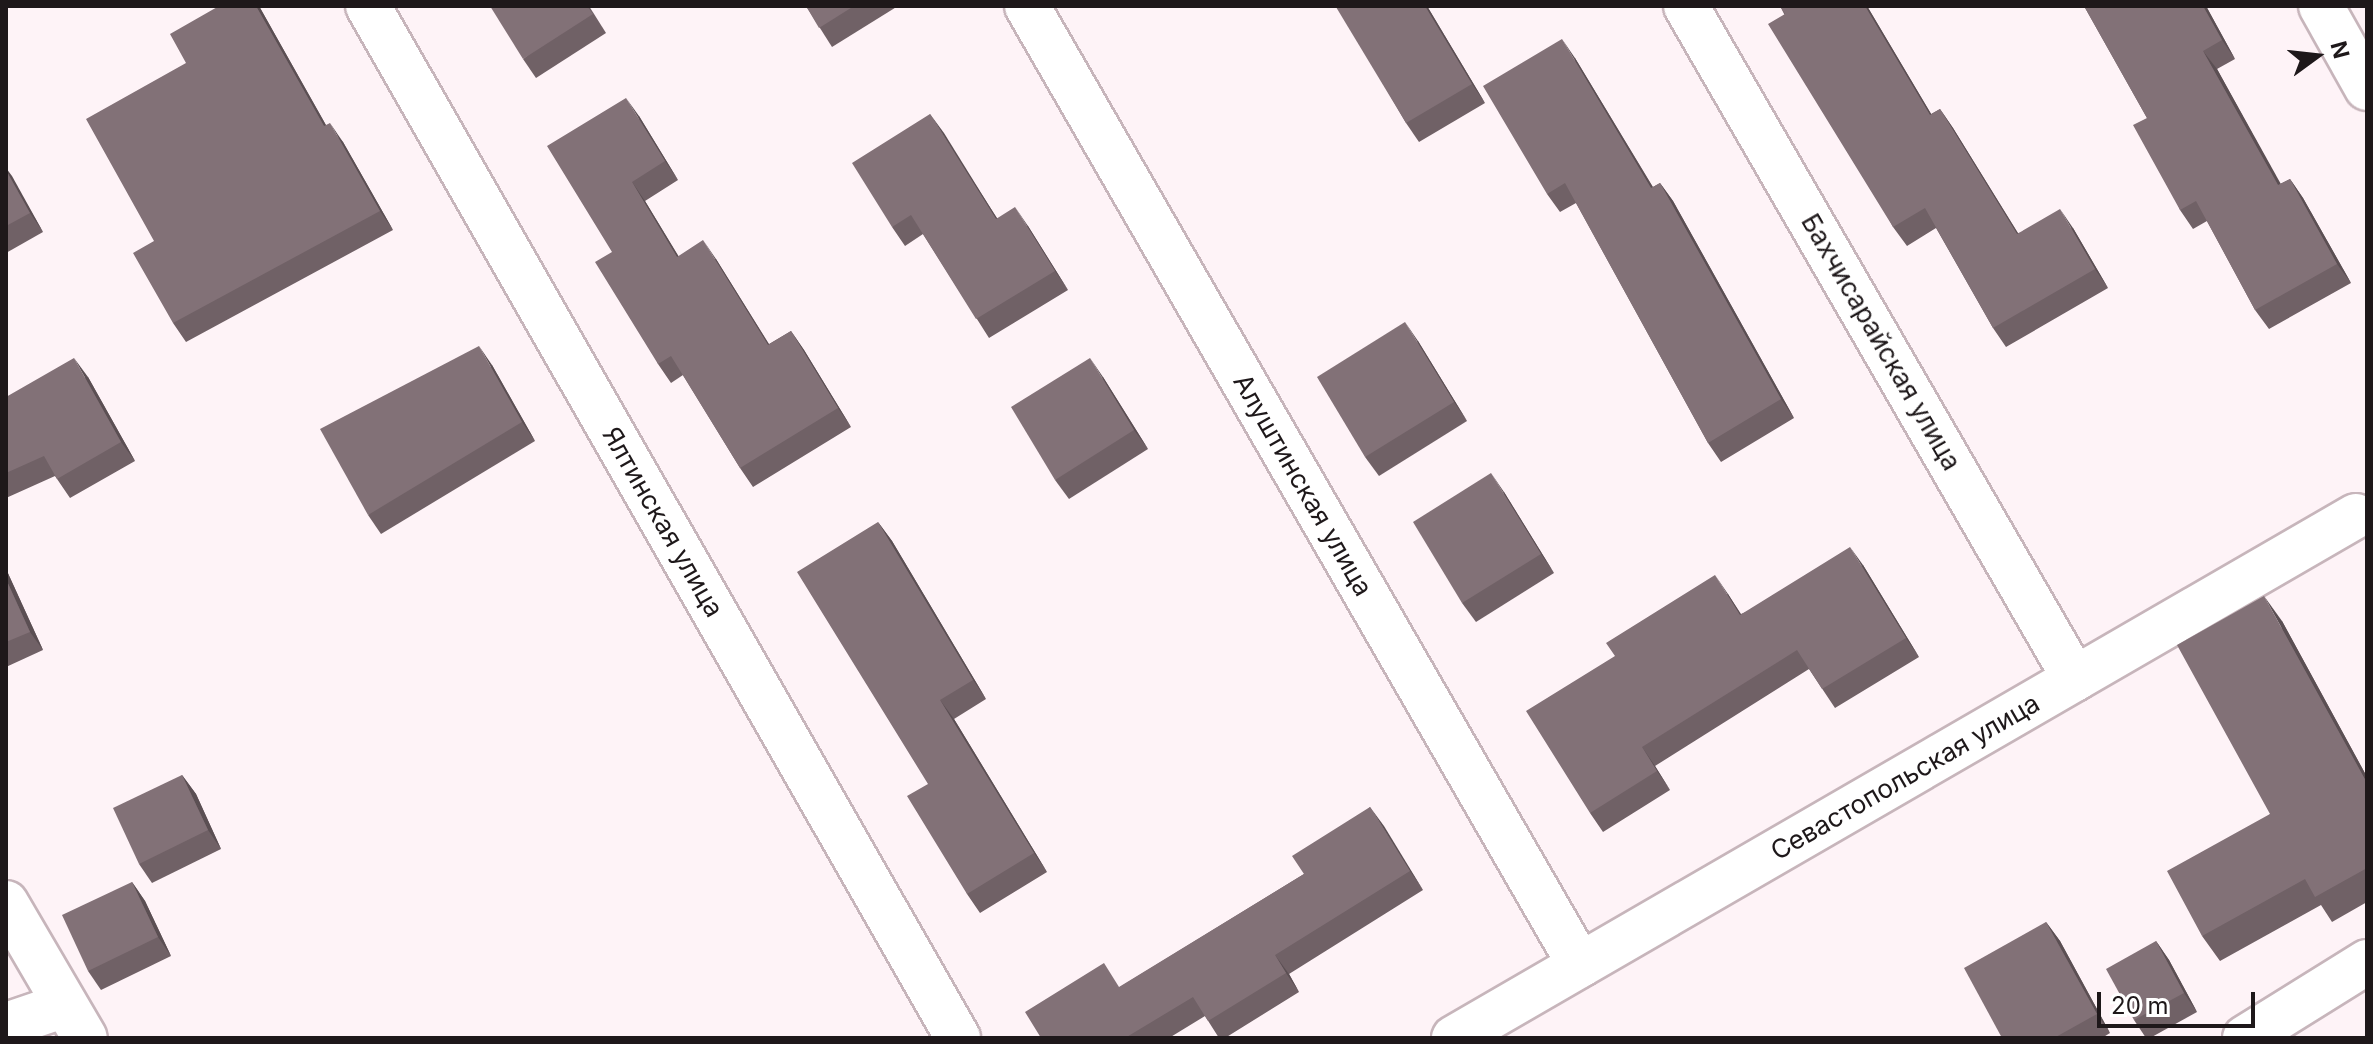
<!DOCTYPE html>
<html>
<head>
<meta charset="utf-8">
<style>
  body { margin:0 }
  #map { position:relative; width:2373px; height:1044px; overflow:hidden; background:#fef3f7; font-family:Inter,sans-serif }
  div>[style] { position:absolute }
  .roads { filter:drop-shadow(2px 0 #c7b5bb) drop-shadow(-2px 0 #c7b5bb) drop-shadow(0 2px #c7b5bb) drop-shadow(0 -2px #c7b5bb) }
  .minor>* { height:44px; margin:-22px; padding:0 22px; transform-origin:22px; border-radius:22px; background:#fff }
  .wall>* { inset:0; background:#706166 }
  .shaded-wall>* { inset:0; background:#5b4f53 }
  .building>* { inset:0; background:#827177 }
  span { translate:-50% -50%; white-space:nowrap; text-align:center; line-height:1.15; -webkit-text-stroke:8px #fff; paint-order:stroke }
  .street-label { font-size:26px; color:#1e181a }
  .frame { position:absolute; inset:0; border:8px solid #1e181a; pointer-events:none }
  .north { position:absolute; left:2277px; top:16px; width:80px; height:80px; -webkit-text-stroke:6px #fff; paint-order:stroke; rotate:75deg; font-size:22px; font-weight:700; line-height:32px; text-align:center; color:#1e181a }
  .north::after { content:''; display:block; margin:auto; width:28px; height:36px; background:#1e181a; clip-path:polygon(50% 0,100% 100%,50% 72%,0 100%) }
  .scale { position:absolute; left:2097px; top:992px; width:158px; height:36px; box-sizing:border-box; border:4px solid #1e181a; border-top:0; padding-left:10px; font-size:24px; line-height:28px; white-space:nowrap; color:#1e181a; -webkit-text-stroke:6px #fff; paint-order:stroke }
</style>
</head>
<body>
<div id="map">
  <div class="roads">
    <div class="minor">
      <div style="left:368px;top:6px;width:1189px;rotate:60.24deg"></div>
      <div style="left:1027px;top:6px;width:1107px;rotate:60.03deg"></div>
      <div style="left:1686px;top:6px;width:777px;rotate:59.97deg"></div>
      <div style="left:2321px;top:6px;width:94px;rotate:60.7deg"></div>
      <div style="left:6px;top:903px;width:156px;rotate:59.7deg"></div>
      <div style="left:6px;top:1025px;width:62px;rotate:-18.7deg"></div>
      <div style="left:1454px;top:1038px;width:1042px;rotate:-30.06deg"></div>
      <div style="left:2245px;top:1038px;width:144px;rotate:-31.9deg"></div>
    </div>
  </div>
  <div class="wall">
    <div style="clip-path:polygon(219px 6px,259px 6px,326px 125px,343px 142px,393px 230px,186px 342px,173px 323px,186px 63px)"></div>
    <div style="clip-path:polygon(589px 6px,606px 33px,536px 78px,523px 59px)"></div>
    <div style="clip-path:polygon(806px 6px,898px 6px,832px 47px)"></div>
    <div style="clip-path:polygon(1338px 6px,1427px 6px,1485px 103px,1419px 142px,1406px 123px)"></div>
    <div style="clip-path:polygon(1780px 6px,1867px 6px,1931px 114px,1940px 109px,1953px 128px,2018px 233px,2073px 228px,2108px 288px,2006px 347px,1993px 328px,1936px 228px,1907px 246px,1893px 227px)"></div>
    <div style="clip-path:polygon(2084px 6px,2206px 6px,2235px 59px,2217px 69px,2280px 184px,2290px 179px,2303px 198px,2351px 283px,2269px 329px,2255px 310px,2207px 221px,2193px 229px,2180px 210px,2147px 118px)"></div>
    <div style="clip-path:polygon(1575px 58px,1653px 187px,1660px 183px,1673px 201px,1794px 418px,1721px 462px,1708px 443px,1576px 203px,1560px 212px,1547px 194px)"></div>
    <div style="clip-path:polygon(930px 114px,997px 218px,1028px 226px,1068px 290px,989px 338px,923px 234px,905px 246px,892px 227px)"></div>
    <div style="clip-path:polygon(639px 116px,678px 180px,645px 201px,678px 256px,716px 259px,769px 344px,791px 331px,804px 350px,851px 427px,753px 487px,740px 468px,683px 375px,671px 383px,658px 364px,612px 252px)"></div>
    <div style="clip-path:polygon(6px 168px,43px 232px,6px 253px)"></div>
    <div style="clip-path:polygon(1418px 341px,1467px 421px,1379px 476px,1365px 457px)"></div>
    <div style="clip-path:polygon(492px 365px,535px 441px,381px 534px,368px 515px)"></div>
    <div style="clip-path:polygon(88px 377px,135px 461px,70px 498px,55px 476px,6px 498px,6px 397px)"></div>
    <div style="clip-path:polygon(1103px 377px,1148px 449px,1069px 499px,1055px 480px)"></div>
    <div style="clip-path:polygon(1504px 492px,1554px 573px,1476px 622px,1462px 603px)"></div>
    <div style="clip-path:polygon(878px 522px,892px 541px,986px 699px,954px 719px,1047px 872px,980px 913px,967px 894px)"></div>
    <div style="clip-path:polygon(1863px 565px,1919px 657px,1835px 708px,1809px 669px,1655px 766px,1670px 790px,1603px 832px,1590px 813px,1615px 656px,1728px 594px,1741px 614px)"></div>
    <div style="clip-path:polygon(6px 569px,43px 650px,6px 667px)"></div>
    <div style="clip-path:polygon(2282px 621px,2367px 777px,2367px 902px,2332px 922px,2321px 905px,2220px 961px,2202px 936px,2270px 814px)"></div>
    <div style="clip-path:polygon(182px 775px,196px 794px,221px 849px,152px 883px,139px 864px)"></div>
    <div style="clip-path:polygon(1370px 807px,1423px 890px,1289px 974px,1299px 992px,1225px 1038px,1219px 1038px,1205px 1016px,1169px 1038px,1041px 1038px,1120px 987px,1304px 874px)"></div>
    <div style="clip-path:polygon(132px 882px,145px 901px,171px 956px,101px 990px,88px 971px)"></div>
    <div style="clip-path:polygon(2046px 922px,2060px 941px,2110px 1033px,2102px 1038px,2002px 1038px)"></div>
    <div style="clip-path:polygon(2156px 941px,2169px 960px,2197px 1012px,2150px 1038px,2146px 1038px,2134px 1020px)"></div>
  </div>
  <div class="shaded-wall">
    <div style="clip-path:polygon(256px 6px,259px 6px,337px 145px,324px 126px)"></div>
    <div style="clip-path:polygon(1425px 6px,1427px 6px,1485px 103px,1472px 84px)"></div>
    <div style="clip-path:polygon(1865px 6px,1867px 6px,1943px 134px,1930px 115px)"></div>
    <div style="clip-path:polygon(2203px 6px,2206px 6px,2235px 59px,2222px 40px)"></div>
    <div style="clip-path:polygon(1562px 39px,1575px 58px,1664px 206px,1651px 188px)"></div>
    <div style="clip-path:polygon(2203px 51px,2217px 69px,2292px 204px,2278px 185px)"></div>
    <div style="clip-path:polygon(626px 98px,639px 116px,678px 180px,665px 161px)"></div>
    <div style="clip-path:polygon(1940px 109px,1953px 128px,2030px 253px,2017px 234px)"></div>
    <div style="clip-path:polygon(930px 114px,944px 133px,1009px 238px,996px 219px)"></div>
    <div style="clip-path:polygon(330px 123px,343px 142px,393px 230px,380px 211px)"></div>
    <div style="clip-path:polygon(6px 168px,12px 176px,43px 232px,30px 213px,6px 170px)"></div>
    <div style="clip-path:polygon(2290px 179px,2303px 198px,2351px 283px,2337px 264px)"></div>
    <div style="clip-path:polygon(632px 182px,645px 201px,690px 275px,677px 257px)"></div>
    <div style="clip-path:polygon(1660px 183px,1673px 201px,1794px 418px,1781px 399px)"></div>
    <div style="clip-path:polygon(1015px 207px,1028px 226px,1068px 290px,1055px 271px)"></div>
    <div style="clip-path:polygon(2060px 209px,2073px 228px,2108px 288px,2095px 269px)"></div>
    <div style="clip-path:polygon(703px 240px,716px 259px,781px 364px,768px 345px)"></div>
    <div style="clip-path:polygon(1405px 322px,1418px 341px,1467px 421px,1454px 402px)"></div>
    <div style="clip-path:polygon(791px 331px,804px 350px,851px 427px,838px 408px)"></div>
    <div style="clip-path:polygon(479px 346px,492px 365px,535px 441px,522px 422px)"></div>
    <div style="clip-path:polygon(74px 358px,88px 377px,135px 461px,121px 442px)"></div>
    <div style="clip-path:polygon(1090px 358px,1103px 377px,1148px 449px,1134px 430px)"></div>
    <div style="clip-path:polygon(1491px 473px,1504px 492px,1554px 573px,1541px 554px)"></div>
    <div style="clip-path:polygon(878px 522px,892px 541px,986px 699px,973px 680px)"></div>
    <div style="clip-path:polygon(1850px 547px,1863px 565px,1919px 657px,1906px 638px)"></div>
    <div style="clip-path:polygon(6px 569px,43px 650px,30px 632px,6px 579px)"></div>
    <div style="clip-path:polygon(1715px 575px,1728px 594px,1753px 634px,1740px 615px)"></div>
    <div style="clip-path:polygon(2264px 596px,2282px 621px,2367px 777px,2367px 783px)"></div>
    <div style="clip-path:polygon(940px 700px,954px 719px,1047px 872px,1034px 853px)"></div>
    <div style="clip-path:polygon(1642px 747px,1655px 766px,1670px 790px,1657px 771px)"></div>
    <div style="clip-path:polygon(182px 775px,196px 794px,221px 849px,208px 830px)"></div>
    <div style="clip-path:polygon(1370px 807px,1384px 826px,1423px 890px,1410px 871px)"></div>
    <div style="clip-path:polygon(132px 882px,145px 901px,171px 956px,158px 937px)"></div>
    <div style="clip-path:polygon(2046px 922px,2060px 941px,2110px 1033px,2097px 1014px)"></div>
    <div style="clip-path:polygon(2156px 941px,2169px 960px,2197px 1012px,2184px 993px)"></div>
    <div style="clip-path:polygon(1275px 955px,1289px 974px,1299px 992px,1286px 973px)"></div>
  </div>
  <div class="building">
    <div style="clip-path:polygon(219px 6px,256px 6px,324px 126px,330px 123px,380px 211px,173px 323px,133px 253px,154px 241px,86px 119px,186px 63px,170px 34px)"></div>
    <div style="clip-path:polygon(490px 6px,587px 6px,593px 14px,523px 59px)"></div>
    <div style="clip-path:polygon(806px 6px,854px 6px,819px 28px)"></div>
    <div style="clip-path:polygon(1338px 6px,1425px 6px,1472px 84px,1406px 123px,1336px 7px)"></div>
    <div style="clip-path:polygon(1780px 6px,1865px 6px,1930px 115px,1940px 109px,2017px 234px,2060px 209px,2095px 269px,1993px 328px,1925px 208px,1893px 227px,1768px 24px,1785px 14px)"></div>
    <div style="clip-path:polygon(2084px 6px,2203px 6px,2222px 40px,2203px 51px,2278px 185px,2290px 179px,2337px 264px,2255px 310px,2196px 201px,2180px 210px,2133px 125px,2147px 118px)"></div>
    <div style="clip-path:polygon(1562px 39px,1651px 188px,1660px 183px,1781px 399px,1708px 443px,1565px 183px,1547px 194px,1483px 86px)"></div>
    <div style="clip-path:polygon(626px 98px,665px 161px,632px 182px,677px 257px,703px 240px,768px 345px,791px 331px,838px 408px,740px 468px,671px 356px,658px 364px,595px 262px,612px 252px,547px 146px)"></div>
    <div style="clip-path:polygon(930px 114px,996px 219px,1015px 207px,1055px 271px,976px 319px,911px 215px,892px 227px,852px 163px)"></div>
    <div style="clip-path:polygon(6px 170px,30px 213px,6px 226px)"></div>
    <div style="clip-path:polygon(1405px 322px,1454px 402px,1365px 457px,1317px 377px)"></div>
    <div style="clip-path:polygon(479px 346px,522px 422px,368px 515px,320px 429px)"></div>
    <div style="clip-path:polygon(74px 358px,121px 442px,57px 479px,44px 456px,6px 473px,6px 397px)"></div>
    <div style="clip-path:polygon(1090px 358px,1134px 430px,1055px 480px,1011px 407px)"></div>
    <div style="clip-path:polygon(1491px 473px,1541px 554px,1462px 603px,1413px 522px)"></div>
    <div style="clip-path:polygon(878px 522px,973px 680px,940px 700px,1034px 853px,967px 894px,907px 796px,928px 784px,797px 572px)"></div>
    <div style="clip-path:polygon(1850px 547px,1906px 638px,1822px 689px,1797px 650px,1642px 747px,1657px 771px,1590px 813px,1526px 711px,1615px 656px,1606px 643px,1715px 575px,1740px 615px)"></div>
    <div style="clip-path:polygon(6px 579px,30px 632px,6px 642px)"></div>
    <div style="clip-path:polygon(2264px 596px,2367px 783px,2367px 868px,2315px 897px,2305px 879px,2202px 936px,2167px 871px,2270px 814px,2177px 645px)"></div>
    <div style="clip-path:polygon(182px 775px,208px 830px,139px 864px,113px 808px)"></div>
    <div style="clip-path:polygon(1370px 807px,1410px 871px,1275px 955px,1286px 973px,1208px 1021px,1193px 997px,1125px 1038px,1041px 1038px,1025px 1012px,1104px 963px,1119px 987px,1304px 874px,1292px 856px)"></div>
    <div style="clip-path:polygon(132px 882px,158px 937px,88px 971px,62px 915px)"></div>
    <div style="clip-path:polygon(2046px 922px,2097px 1014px,2054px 1038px,2002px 1038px,1964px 968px)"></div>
    <div style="clip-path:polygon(2156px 941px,2184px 993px,2134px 1020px,2106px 969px)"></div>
  </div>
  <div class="street-label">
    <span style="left:1881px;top:342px;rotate:60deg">Бахчисарайская улица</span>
    <span style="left:1303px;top:485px;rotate:60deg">Алуштинская улица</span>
    <span style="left:663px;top:522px;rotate:60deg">Ялтинская улица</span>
    <span style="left:1905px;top:777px;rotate:-30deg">Севастопольская улица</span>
  </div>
  <div class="frame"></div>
  <div class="north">N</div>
  <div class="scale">20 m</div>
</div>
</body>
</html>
